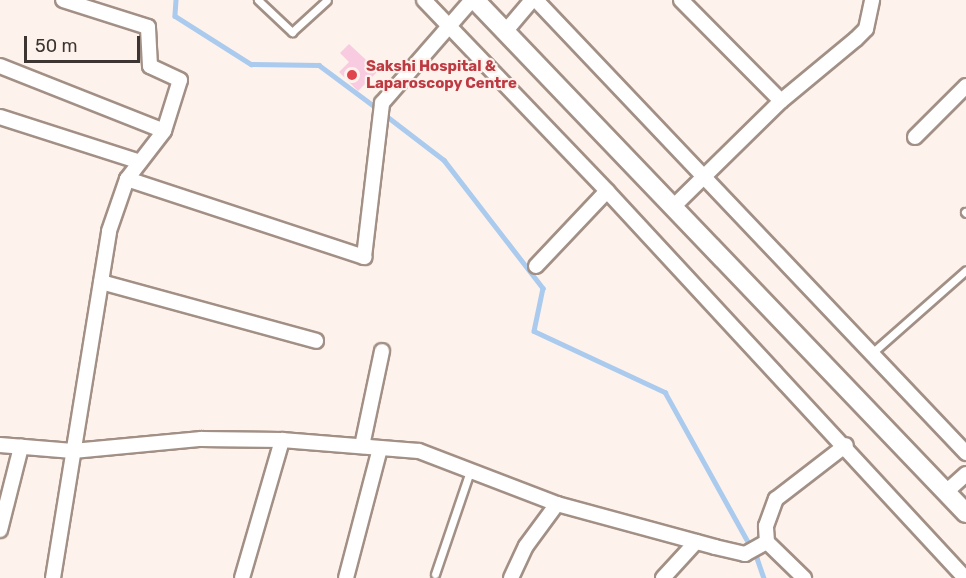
<!DOCTYPE html>
<html>
<head>
<meta charset="utf-8">
<style>
  body { margin:0 }
  #map { position:relative; width:966px; height:578px; overflow:hidden; background:#fef2ec; font-family:Rubik,sans-serif }
  div>[style] { position:absolute }
  .stream>* { height:4.5px; margin:-2.25px; padding:0 2.25px; transform-origin:2.25px; border-radius:2.25px; background:#abcbee }
  .building>* { inset:0; background:#f9cbe0 }
  .roads { filter:drop-shadow(2px 0 #a29086) drop-shadow(-2px 0 #a29086) drop-shadow(0 2px #a29086) drop-shadow(0 -2px #a29086) }
  .lane>* { height:7px; margin:-3.5px; padding:0 3.5px; transform-origin:3.5px; border-radius:3.5px; background:#fff }
  .street>* { height:14px; margin:-7px; padding:0 7px; transform-origin:7px; border-radius:7px; background:#fff }
  .secondary>* { height:18px; margin:-9px; padding:0 9px; transform-origin:9px; border-radius:9px; background:#fff }
  .dots>* { width:16px; height:16px; translate:-50% -50%; box-sizing:border-box; border:3px solid #fef2ec; border-radius:50% }
  span { translate:-50% -50%; white-space:nowrap; text-align:center; line-height:1.15; -webkit-text-stroke:4.5px #fef2ec; paint-order:stroke }
  .health-label { font-size:15px; color:#be3a42; font-weight:700 }
  .left { translate:0 -50%; text-align:left }
  .scale { position:absolute; left:24px; top:36px; width:116px; height:27px; box-sizing:border-box; border:3px solid #3c3531; border-top:0; padding-left:8px; font-size:18px; line-height:21px; white-space:nowrap; color:#3c3531; -webkit-text-stroke:4px #fef2ec; paint-order:stroke }
</style>
</head>
<body>
<div id="map">
  <div class="stream">
    <div style="left:176px;top:0;width:16px;rotate:94deg"></div>
    <div style="left:175px;top:16px;width:90px;rotate:32.3deg"></div>
    <div style="left:251px;top:64px;width:68px;rotate:0.8deg"></div>
    <div style="left:319px;top:65px;width:74px;rotate:36.7deg"></div>
    <div style="left:384px;top:114px;width:76px;rotate:37.5deg"></div>
    <div style="left:444px;top:160px;width:162px;rotate:52.3deg"></div>
    <div style="left:543px;top:288px;width:44px;rotate:101.8deg"></div>
    <div style="left:534px;top:331px;width:145px;rotate:25deg"></div>
    <div style="left:665px;top:392px;width:190px;rotate:61deg"></div>
    <div style="left:757px;top:558px;width:21px;rotate:71deg"></div>
  </div>
  <div class="building">
    <div style="clip-path:polygon(349px 44px,378px 71px,358px 91px,339px 72px,349px 62px,340px 53px)"></div>
  </div>
  <div class="roads">
    <div class="lane">
      <div style="left:258px;top:0;width:47px;rotate:43.3deg"></div>
      <div style="left:292px;top:32px;width:47px;rotate:-42.4deg"></div>
      <div style="left:965px;top:212px;width:1px;rotate:45deg"></div>
      <div style="left:872px;top:353px;width:125px;rotate:-41.4deg"></div>
      <div style="left:435px;top:574px;width:109px;rotate:-71.2deg"></div>
    </div>
    <div class="street">
      <div style="left:424px;top:0;width:265px;rotate:46.2deg"></div>
      <div style="left:607px;top:191px;width:527px;rotate:47.23deg"></div>
      <div style="left:536px;top:0;width:625px;rotate:46.49deg"></div>
      <div style="left:681px;top:0;width:142px;rotate:45.3deg"></div>
      <div style="left:505px;top:32px;width:42px;rotate:-49.8deg"></div>
      <div style="left:0;top:66px;width:176px;rotate:21.6deg"></div>
      <div style="left:0;top:117px;width:147px;rotate:17.8deg"></div>
      <div style="left:915px;top:137px;width:72px;rotate:-45deg"></div>
      <div style="left:127px;top:179px;width:250px;rotate:18.2deg"></div>
      <div style="left:364px;top:257px;width:155px;rotate:-83.3deg"></div>
      <div style="left:382px;top:103px;width:137px;rotate:-48.9deg"></div>
      <div style="left:673px;top:207px;width:151px;rotate:-44.5deg"></div>
      <div style="left:781px;top:101px;width:97px;rotate:-39.6deg"></div>
      <div style="left:856px;top:39px;width:14px;rotate:-45deg"></div>
      <div style="left:866px;top:29px;width:30px;rotate:-78deg"></div>
      <div style="left:536px;top:266px;width:103px;rotate:-46.6deg"></div>
      <div style="left:101px;top:282px;width:223px;rotate:15.3deg"></div>
      <div style="left:0;top:445px;width:73px;rotate:4.7deg"></div>
      <div style="left:73px;top:451px;width:129px;rotate:-5.4deg"></div>
      <div style="left:201px;top:439px;width:81px;rotate:0.7deg"></div>
      <div style="left:282px;top:440px;width:137px;rotate:4.6deg"></div>
      <div style="left:419px;top:451px;width:148px;rotate:21deg"></div>
      <div style="left:557px;top:504px;width:164px;rotate:15.2deg"></div>
      <div style="left:715px;top:547px;width:31px;rotate:13deg"></div>
      <div style="left:745px;top:554px;width:25px;rotate:-29deg"></div>
      <div style="left:767px;top:542px;width:52px;rotate:44.2deg"></div>
      <div style="left:362px;top:446px;width:97px;rotate:-78.1deg"></div>
      <div style="left:946px;top:492px;width:27px;rotate:-42deg"></div>
      <div style="left:0;top:530px;width:86px;rotate:-75.8deg"></div>
      <div style="left:767px;top:542px;width:16px;rotate:-94deg"></div>
      <div style="left:766px;top:526px;width:29px;rotate:-70deg"></div>
      <div style="left:776px;top:499px;width:88px;rotate:-37.6deg"></div>
      <div style="left:53px;top:578px;width:351px;rotate:-80.8deg"></div>
      <div style="left:109px;top:231px;width:55px;rotate:-70.9deg"></div>
      <div style="left:127px;top:179px;width:61px;rotate:-52.4deg"></div>
      <div style="left:164px;top:131px;width:53px;rotate:-72.6deg"></div>
      <div style="left:180px;top:80px;width:33px;rotate:-155deg"></div>
      <div style="left:150px;top:66px;width:39px;rotate:-93deg"></div>
      <div style="left:148px;top:27px;width:89px;rotate:-162.4deg"></div>
      <div style="left:242px;top:578px;width:144px;rotate:-73.8deg"></div>
      <div style="left:346px;top:578px;width:134px;rotate:-75.3deg"></div>
      <div style="left:511px;top:578px;width:35px;rotate:-65deg"></div>
      <div style="left:526px;top:546px;width:52px;rotate:-53.6deg"></div>
      <div style="left:663px;top:578px;width:49px;rotate:-47.5deg"></div>
    </div>
    <div class="secondary">
      <div style="left:475px;top:0;width:710px;rotate:46.26deg"></div>
    </div>
  </div>
  <div class="dots">
    <div style="left:352px;top:75px;background:#e0444e"></div>
  </div>
  <div class="health-label">
    <span class="left" style="left:366px;top:75px">Sakshi Hospital &amp;<br>Laparoscopy Centre</span>
  </div>
  <div class="scale">50 m</div>
</div>
</body>
</html>
